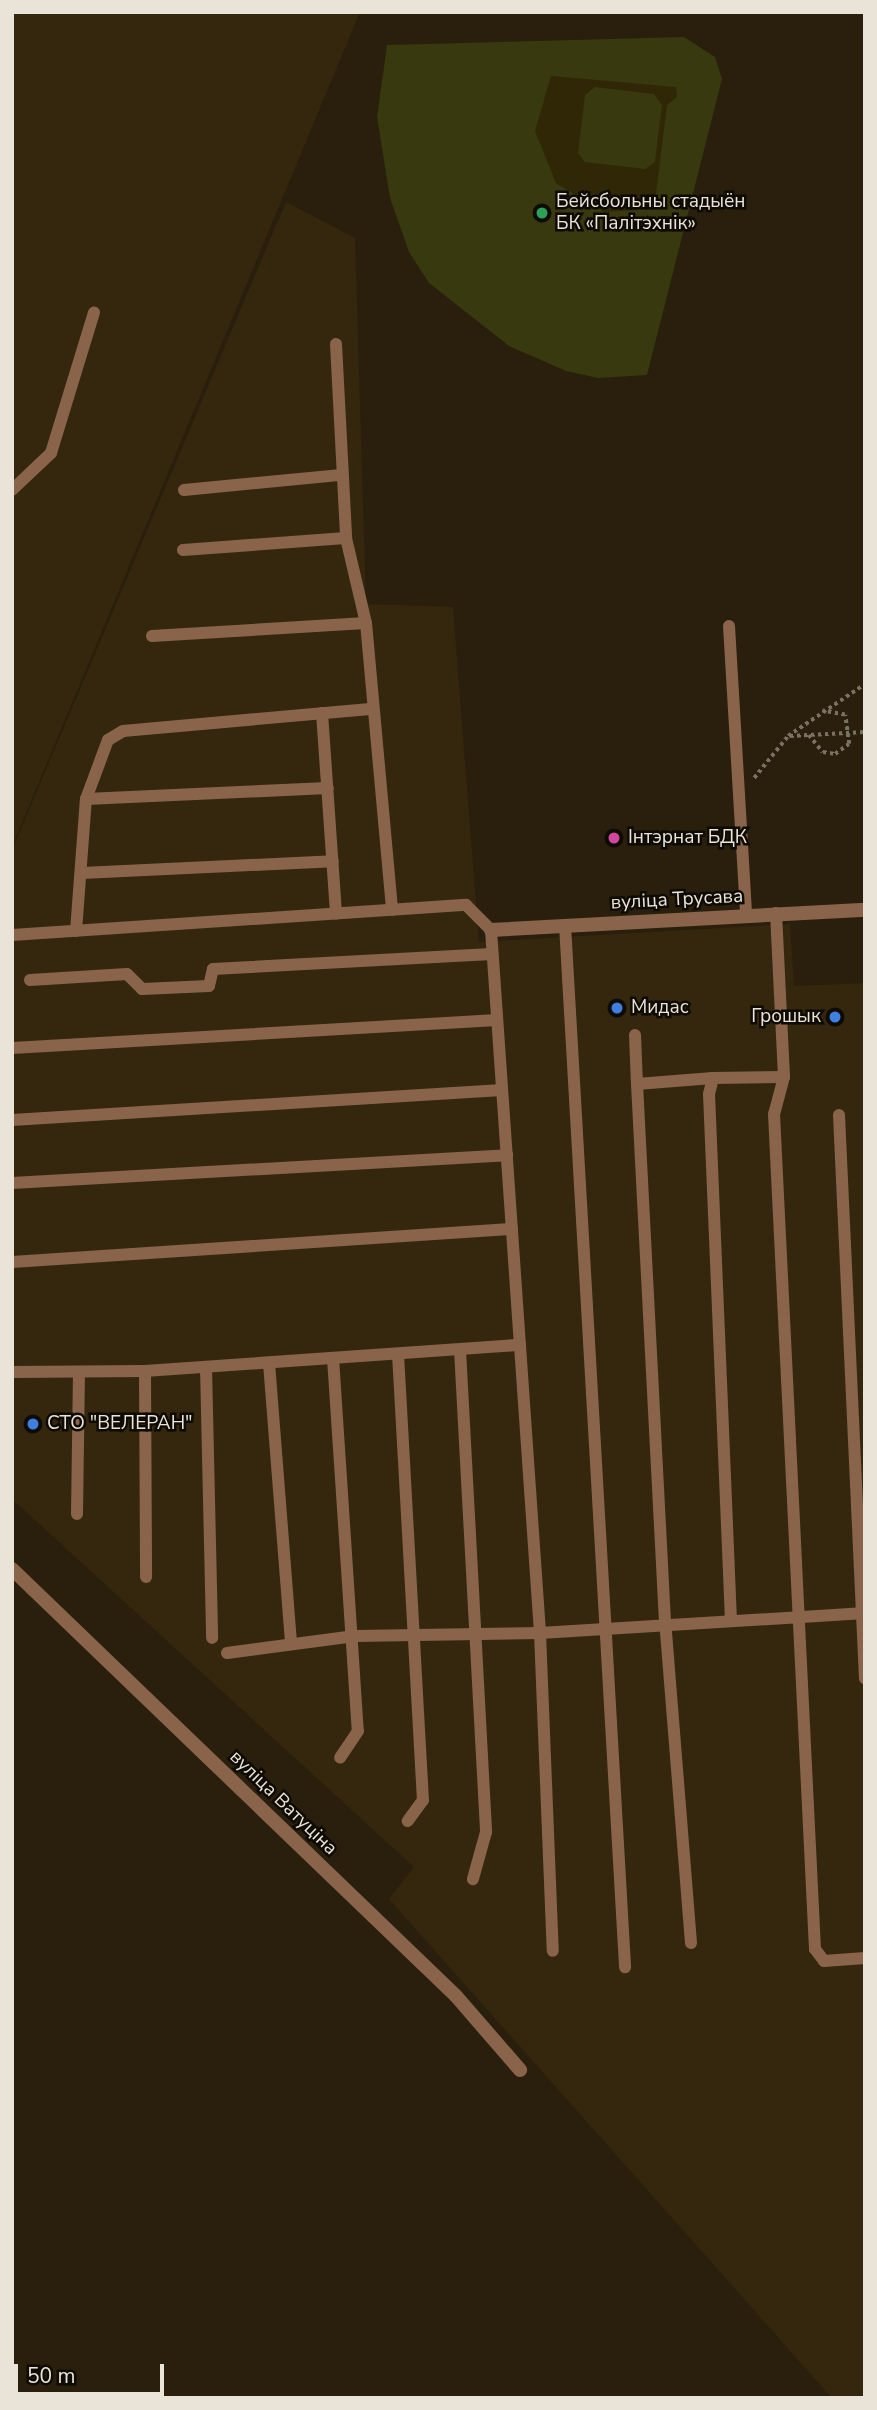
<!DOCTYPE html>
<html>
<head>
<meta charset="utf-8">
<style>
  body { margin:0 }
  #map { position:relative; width:877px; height:2410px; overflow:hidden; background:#291f0c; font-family:"Nunito Sans",sans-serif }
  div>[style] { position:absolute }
  .built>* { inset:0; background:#34270d }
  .green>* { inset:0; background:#38390e }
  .sand>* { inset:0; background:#302706 }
  .path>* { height:3.5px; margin-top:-1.75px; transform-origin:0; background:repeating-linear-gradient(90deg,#797161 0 3.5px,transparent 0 7px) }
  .lane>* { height:12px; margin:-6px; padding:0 6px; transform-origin:6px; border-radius:6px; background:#89644a }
  .street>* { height:14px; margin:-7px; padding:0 7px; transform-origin:7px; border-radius:7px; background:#89644a }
  .dots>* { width:19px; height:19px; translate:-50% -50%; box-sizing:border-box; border:4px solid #0e0a04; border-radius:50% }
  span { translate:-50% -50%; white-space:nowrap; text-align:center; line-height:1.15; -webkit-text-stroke:5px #0e0a04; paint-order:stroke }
  .poi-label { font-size:19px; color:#eae3d7 }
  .left { translate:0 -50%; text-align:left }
  .right { translate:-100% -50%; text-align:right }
  .street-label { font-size:19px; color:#eae3d7 }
  .frame { position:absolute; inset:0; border:14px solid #eae3d7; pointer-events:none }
  .scale { position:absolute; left:14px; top:2364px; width:150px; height:32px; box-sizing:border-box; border:4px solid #eae3d7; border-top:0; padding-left:9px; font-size:21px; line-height:24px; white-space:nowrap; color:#eae3d7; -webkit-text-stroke:5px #0e0a04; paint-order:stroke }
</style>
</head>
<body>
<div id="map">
  <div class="built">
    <div style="clip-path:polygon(12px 12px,360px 12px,12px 847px)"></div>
    <div style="clip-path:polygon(286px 202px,355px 238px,366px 604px,453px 607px,479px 942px,790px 924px,794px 986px,865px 983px,865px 2398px,832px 2398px,389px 1899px,414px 1867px,12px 1499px,12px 850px)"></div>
  </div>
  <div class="green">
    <div style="clip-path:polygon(684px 37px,715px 57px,722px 79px,647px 375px,598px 378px,566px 371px,509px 346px,429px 283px,409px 252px,390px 198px,377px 117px,387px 45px)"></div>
  </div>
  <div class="sand">
    <div style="clip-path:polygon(evenodd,551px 76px,676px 87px,677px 97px,667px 105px,654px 209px,604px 212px,556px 183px,535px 131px,551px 76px,595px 87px,654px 94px,662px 105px,655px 162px,645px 169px,585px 162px,578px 153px,585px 95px,595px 87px)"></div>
  </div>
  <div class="path">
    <div style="left:809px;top:735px;width:22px;rotate:51deg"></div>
    <div style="left:823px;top:752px;width:12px;rotate:9deg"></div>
    <div style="left:835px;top:754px;width:17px;rotate:-36deg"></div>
    <div style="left:849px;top:744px;width:29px;rotate:-98deg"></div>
    <div style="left:845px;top:715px;width:23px;rotate:-170deg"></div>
    <div style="left:790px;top:736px;width:75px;rotate:-3.1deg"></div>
    <div style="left:754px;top:778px;width:54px;rotate:-51deg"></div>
    <div style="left:788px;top:736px;width:93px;rotate:-34deg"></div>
  </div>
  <div class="lane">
    <div style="left:336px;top:344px;width:194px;rotate:87deg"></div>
    <div style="left:346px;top:538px;width:87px;rotate:76.8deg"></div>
    <div style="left:366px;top:623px;width:288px;rotate:84.8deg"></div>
    <div style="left:12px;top:490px;width:54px;rotate:-43.5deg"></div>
    <div style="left:51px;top:453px;width:147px;rotate:-73deg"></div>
    <div style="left:184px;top:490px;width:158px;rotate:-5.5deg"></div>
    <div style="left:183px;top:550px;width:163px;rotate:-4.2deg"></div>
    <div style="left:729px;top:626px;width:289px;rotate:86.6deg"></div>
    <div style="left:152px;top:636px;width:214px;rotate:-3.5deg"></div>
    <div style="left:322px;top:713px;width:201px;rotate:86deg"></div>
    <div style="left:86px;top:799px;width:242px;rotate:-2.6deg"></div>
    <div style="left:82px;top:873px;width:251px;rotate:-2.7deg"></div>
    <div style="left:776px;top:913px;width:164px;rotate:87.2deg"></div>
    <div style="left:784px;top:1077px;width:38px;rotate:105deg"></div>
    <div style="left:774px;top:1114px;width:836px;rotate:87.19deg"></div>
    <div style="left:815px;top:1949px;width:15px;rotate:53deg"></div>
    <div style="left:824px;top:1961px;width:41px;rotate:-4.2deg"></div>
    <div style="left:565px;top:925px;width:1044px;rotate:86.7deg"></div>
    <div style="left:76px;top:931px;width:132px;rotate:-85.7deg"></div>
    <div style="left:86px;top:799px;width:63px;rotate:-69.6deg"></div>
    <div style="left:108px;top:740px;width:17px;rotate:-31deg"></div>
    <div style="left:123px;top:731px;width:248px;rotate:-5.1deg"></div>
    <div style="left:12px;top:935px;width:455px;rotate:-3.8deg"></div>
    <div style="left:466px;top:905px;width:35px;rotate:45deg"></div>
    <div style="left:491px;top:930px;width:705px;rotate:86.01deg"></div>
    <div style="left:540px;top:1633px;width:318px;rotate:87.7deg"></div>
    <div style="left:30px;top:980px;width:97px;rotate:-3.5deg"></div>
    <div style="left:127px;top:974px;width:21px;rotate:45deg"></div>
    <div style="left:142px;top:989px;width:67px;rotate:-2.6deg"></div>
    <div style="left:209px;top:986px;width:17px;rotate:-77deg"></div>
    <div style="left:213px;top:969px;width:279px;rotate:-3.1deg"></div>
    <div style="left:635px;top:1035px;width:49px;rotate:87.7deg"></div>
    <div style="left:12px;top:1048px;width:486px;rotate:-3.3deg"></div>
    <div style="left:839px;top:1115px;width:564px;rotate:87.36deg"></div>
    <div style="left:12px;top:1120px;width:491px;rotate:-3.5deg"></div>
    <div style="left:12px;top:1183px;width:496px;rotate:-3.2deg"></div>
    <div style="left:12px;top:1262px;width:501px;rotate:-3.78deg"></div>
    <div style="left:460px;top:1350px;width:483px;rotate:86.9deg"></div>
    <div style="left:486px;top:1832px;width:49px;rotate:105.5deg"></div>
    <div style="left:398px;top:1354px;width:447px;rotate:86.8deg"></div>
    <div style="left:423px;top:1800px;width:26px;rotate:126deg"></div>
    <div style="left:333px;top:1358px;width:374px;rotate:86.2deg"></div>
    <div style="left:358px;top:1731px;width:32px;rotate:124deg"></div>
    <div style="left:269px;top:1363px;width:282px;rotate:85.5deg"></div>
    <div style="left:206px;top:1367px;width:271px;rotate:88.7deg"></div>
    <div style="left:145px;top:1371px;width:206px;rotate:89.7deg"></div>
    <div style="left:12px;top:1372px;width:133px;rotate:-0.4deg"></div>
    <div style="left:145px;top:1371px;width:376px;rotate:-4deg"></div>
    <div style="left:77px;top:1514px;width:142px;rotate:-89.2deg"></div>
    <div style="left:731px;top:1621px;width:527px;rotate:-92.39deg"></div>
    <div style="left:709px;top:1094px;width:16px;rotate:-76deg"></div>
    <div style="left:713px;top:1078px;width:71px;rotate:-0.8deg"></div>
    <div style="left:227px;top:1653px;width:129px;rotate:-7.6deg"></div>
    <div style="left:355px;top:1636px;width:185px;rotate:-0.9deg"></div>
    <div style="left:540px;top:1633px;width:326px;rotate:-3.5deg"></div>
    <div style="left:691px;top:1943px;width:322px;rotate:-94.6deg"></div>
    <div style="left:665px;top:1622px;width:539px;rotate:-92.98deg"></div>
    <div style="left:637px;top:1084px;width:76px;rotate:-4.5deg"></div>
  </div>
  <div class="street">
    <div style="left:491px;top:930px;width:375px;rotate:-3.1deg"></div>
    <div style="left:12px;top:1569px;width:616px;rotate:43.88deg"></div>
    <div style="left:456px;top:1996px;width:98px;rotate:49.1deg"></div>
  </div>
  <div class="dots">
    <div style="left:542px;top:213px;background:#2e9e5b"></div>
    <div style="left:614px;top:838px;background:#d1479c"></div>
    <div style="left:617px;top:1008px;background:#3f7fe0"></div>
    <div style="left:835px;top:1017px;background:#3f7fe0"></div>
    <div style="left:33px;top:1424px;background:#3f7fe0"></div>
  </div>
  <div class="poi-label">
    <span class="left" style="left:556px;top:213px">Бейсбольны стадыён<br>БК «Палітэхнік»</span>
    <span class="left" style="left:628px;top:838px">Інтэрнат БДК</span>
    <span class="left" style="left:631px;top:1008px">Мидас</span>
    <span class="right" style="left:821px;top:1017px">Грошык</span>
    <span class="left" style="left:47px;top:1424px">СТО "ВЕЛЕРАН"</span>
  </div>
  <div class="street-label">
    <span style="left:677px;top:900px;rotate:-3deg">вуліца Трусава</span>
    <span style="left:283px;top:1803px;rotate:44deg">вуліца Ватуціна</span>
  </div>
  <div class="frame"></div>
  <div class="scale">50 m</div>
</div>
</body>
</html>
